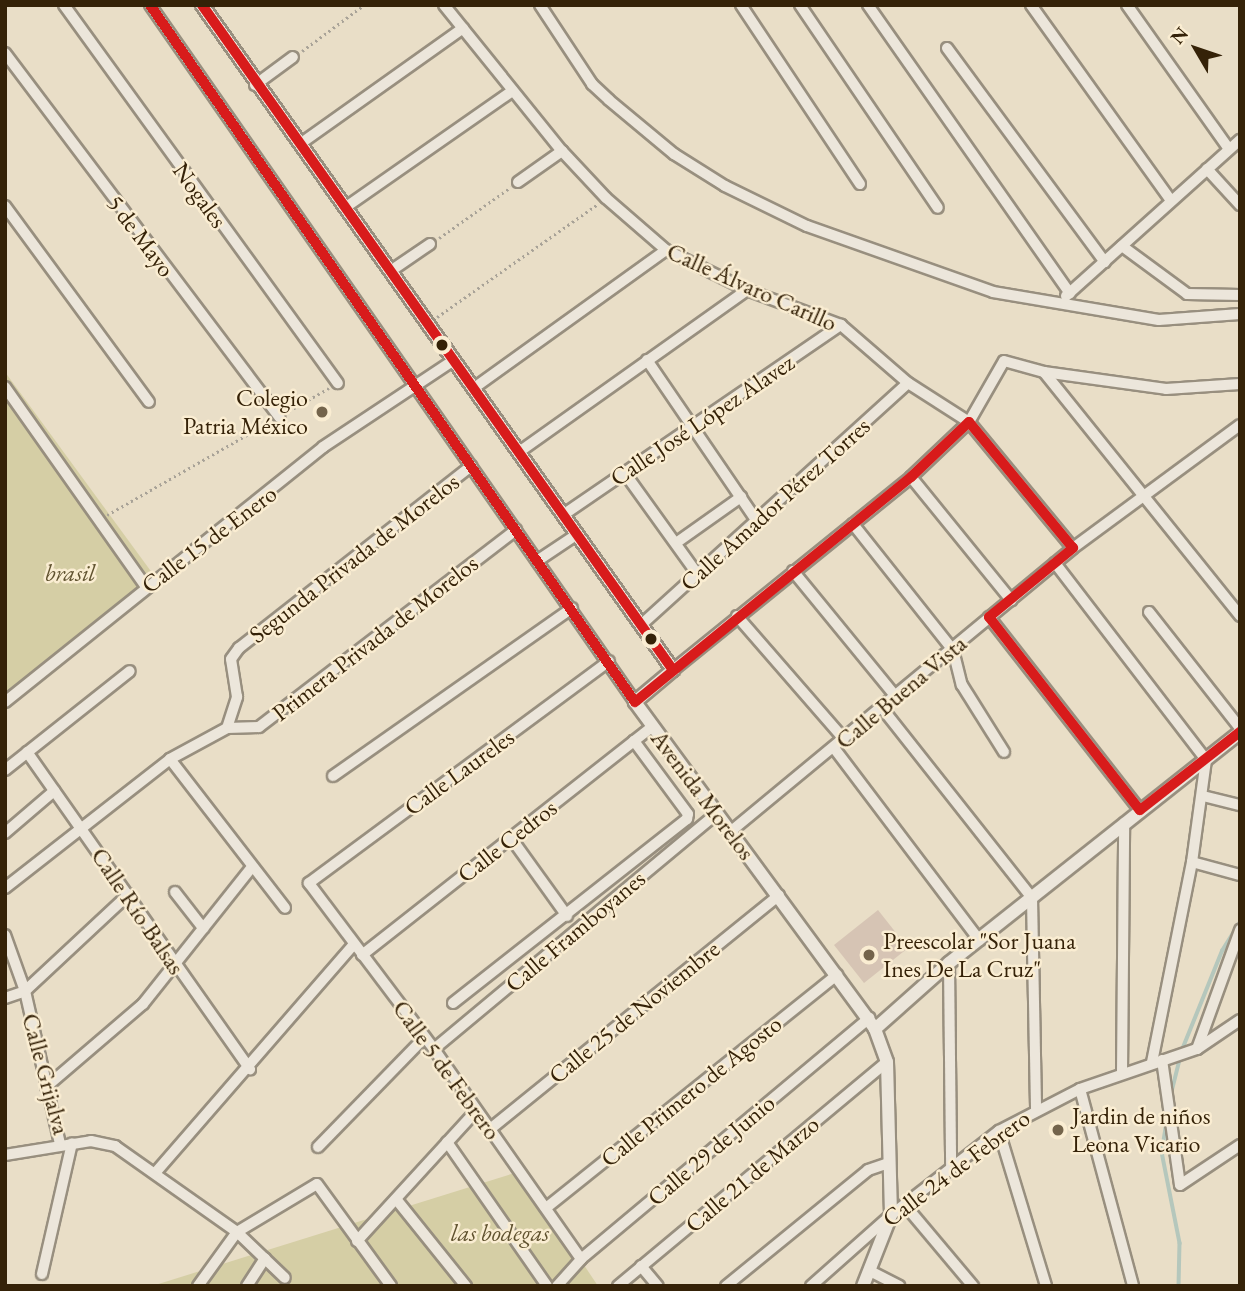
<!DOCTYPE html>
<html>
<head>
<meta charset="utf-8">
<style>
  body { margin:0 }
  #map { position:relative; width:1245px; height:1291px; overflow:hidden; background:#e9dec7; font-family:"EB Garamond",serif }
  div>[style] { position:absolute }
  .green>* { inset:0; background:#d5cea5 }
  .stream>* { height:3.5px; margin:-1.75px; padding:0 1.75px; transform-origin:1.75px; border-radius:1.75px; background:#b5c7bc }
  .building>* { inset:0; background:#d6c4b4 }
  .path>* { height:2.5px; margin-top:-1.25px; transform-origin:0; background:repeating-linear-gradient(90deg,#a8a297 0 2px,transparent 0 5.5px) }
  .roads { filter:drop-shadow(2px 0 #988f7f) drop-shadow(-2px 0 #988f7f) drop-shadow(0 2px #988f7f) drop-shadow(0 -2px #988f7f) }
  .minor>* { height:10px; margin:-5px; padding:0 5px; transform-origin:5px; border-radius:5px; background:#ece6db }
  .tertiary>* { height:12px; margin:-6px; padding:0 6px; transform-origin:6px; border-radius:6px; background:#ece6db }
  .bus-1>* { height:10px; margin:-5px; padding:0 5px; transform-origin:5px; border-radius:5px; background:#d81b1b }
  .dots>* { width:19px; height:19px; translate:-50% -50%; box-sizing:border-box; border:4px solid #faedd2; border-radius:50% }
  span { translate:-50% -50%; white-space:nowrap; text-align:center; line-height:1.15; -webkit-text-stroke:5px #faedd2; paint-order:stroke }
  .street-label { font-size:24px; color:#352208 }
  .poi-label { font-size:24px; color:#352208 }
  .right { translate:-100% -50%; text-align:right }
  .left { translate:0 -50%; text-align:left }
  .park-label { font-size:24px; color:#60522f; font-style:italic }
  .frame { position:absolute; inset:0; border:7px solid #352208; pointer-events:none }
  .north { position:absolute; left:1161px; top:14px; width:70px; height:70px; -webkit-text-stroke:5px #faedd2; paint-order:stroke; rotate:309deg; font-size:19px; font-weight:700; line-height:28px; text-align:center; color:#352208 }
  .north::after { content:''; display:block; margin:auto; width:24px; height:32px; background:#352208; clip-path:polygon(50% 0,100% 100%,50% 72%,0 100%) }
</style>
</head>
<body>
<div id="map">
  <div class="green">
    <div style="clip-path:polygon(5px 372px,161px 585px,5px 707px)"></div>
    <div style="clip-path:polygon(521px 1171px,598px 1286px,152px 1286px)"></div>
  </div>
  <div class="stream">
    <div style="left:1182px;top:1050px;width:107px;rotate:-68deg"></div>
    <div style="left:1222px;top:951px;width:34px;rotate:-58deg"></div>
    <div style="left:1171px;top:1094px;width:38px;rotate:-76deg"></div>
    <div style="left:1167px;top:1122px;width:30px;rotate:99deg"></div>
    <div style="left:1162px;top:1152px;width:93px;rotate:78.8deg"></div>
    <div style="left:1180px;top:1243px;width:43px;rotate:91.3deg"></div>
  </div>
  <div class="building">
    <div style="clip-path:polygon(878px 910px,908px 948px,864px 983px,834px 945px)"></div>
  </div>
  <div class="path">
    <div style="left:302px;top:51px;width:77px;rotate:-36.6deg"></div>
    <div style="left:439px;top:238px;width:88px;rotate:-35.3deg"></div>
    <div style="left:437px;top:317px;width:197px;rotate:-35.1deg"></div>
    <div style="left:289px;top:411px;width:46px;rotate:-29.9deg"></div>
    <div style="left:107px;top:515px;width:189px;rotate:-29.8deg"></div>
  </div>
  <div class="roads">
    <div class="minor">
      <div style="left:64px;top:5px;width:467px;rotate:54.1deg"></div>
      <div style="left:150px;top:5px;width:849px;rotate:55.17deg"></div>
      <div style="left:444px;top:5px;width:188px;rotate:51.1deg"></div>
      <div style="left:562px;top:151px;width:64px;rotate:46.9deg"></div>
      <div style="left:606px;top:198px;width:79px;rotate:40.9deg"></div>
      <div style="left:666px;top:250px;width:90px;rotate:26.3deg"></div>
      <div style="left:747px;top:290px;width:100px;rotate:20.4deg"></div>
      <div style="left:841px;top:325px;width:89px;rotate:40.9deg"></div>
      <div style="left:908px;top:383px;width:72px;rotate:32.6deg"></div>
      <div style="left:969px;top:422px;width:163px;rotate:50.5deg"></div>
      <div style="left:540px;top:5px;width:95px;rotate:56.6deg"></div>
      <div style="left:592px;top:84px;width:23px;rotate:43deg"></div>
      <div style="left:609px;top:100px;width:85px;rotate:39.7deg"></div>
      <div style="left:674px;top:154px;width:60px;rotate:32.1deg"></div>
      <div style="left:725px;top:186px;width:91px;rotate:26deg"></div>
      <div style="left:807px;top:226px;width:197px;rotate:19.5deg"></div>
      <div style="left:993px;top:292px;width:168px;rotate:9.6deg"></div>
      <div style="left:1159px;top:320px;width:81px;rotate:-4.2deg"></div>
      <div style="left:741px;top:5px;width:215px;rotate:56.4deg"></div>
      <div style="left:800px;top:5px;width:245px;rotate:55.8deg"></div>
      <div style="left:868px;top:5px;width:352px;rotate:55deg"></div>
      <div style="left:1031px;top:5px;width:239px;rotate:54.4deg"></div>
      <div style="left:1127px;top:5px;width:176px;rotate:54.7deg"></div>
      <div style="left:947px;top:48px;width:266px;rotate:53.6deg"></div>
      <div style="left:5px;top:53px;width:456px;rotate:53deg"></div>
      <div style="left:255px;top:85px;width:47px;rotate:-36.4deg"></div>
      <div style="left:300px;top:144px;width:200px;rotate:-35.4deg"></div>
      <div style="left:1207px;top:169px;width:49px;rotate:47.5deg"></div>
      <div style="left:518px;top:182px;width:54px;rotate:-35.2deg"></div>
      <div style="left:5px;top:206px;width:243px;rotate:53.7deg"></div>
      <div style="left:346px;top:207px;width:203px;rotate:-34.9deg"></div>
      <div style="left:1122px;top:246px;width:81px;rotate:36.4deg"></div>
      <div style="left:1187px;top:294px;width:53px;rotate:1.1deg"></div>
      <div style="left:392px;top:270px;width:46px;rotate:-34.4deg"></div>
      <div style="left:1066px;top:296px;width:234px;rotate:-41.9deg"></div>
      <div style="left:647px;top:360px;width:195px;rotate:55.7deg"></div>
      <div style="left:1044px;top:372px;width:313px;rotate:51.2deg"></div>
      <div style="left:5px;top:387px;width:245px;rotate:54.8deg"></div>
      <div style="left:474px;top:388px;width:236px;rotate:-35.7deg"></div>
      <div style="left:519px;top:452px;width:280px;rotate:-35.4deg"></div>
      <div style="left:624px;top:472px;width:127px;rotate:54.3deg"></div>
      <div style="left:911px;top:477px;width:159px;rotate:50.9deg"></div>
      <div style="left:563px;top:515px;width:337px;rotate:-34.4deg"></div>
      <div style="left:853px;top:524px;width:161px;rotate:51.6deg"></div>
      <div style="left:953px;top:650px;width:36px;rotate:76deg"></div>
      <div style="left:962px;top:685px;width:79px;rotate:57.9deg"></div>
      <div style="left:676px;top:543px;width:80px;rotate:-35.3deg"></div>
      <div style="left:537px;top:561px;width:47px;rotate:-33.7deg"></div>
      <div style="left:1055px;top:563px;width:248px;rotate:52.5deg"></div>
      <div style="left:1206px;top:760px;width:103px;rotate:97.8deg"></div>
      <div style="left:1192px;top:862px;width:205px;rotate:101.3deg"></div>
      <div style="left:793px;top:571px;width:163px;rotate:50.7deg"></div>
      <div style="left:1149px;top:612px;width:147px;rotate:51.9deg"></div>
      <div style="left:737px;top:616px;width:163px;rotate:49deg"></div>
      <div style="left:989px;top:617px;width:245px;rotate:52deg"></div>
      <div style="left:641px;top:625px;width:360px;rotate:-42.2deg"></div>
      <div style="left:673px;top:670px;width:306px;rotate:-39deg"></div>
      <div style="left:911px;top:477px;width:80px;rotate:-43.5deg"></div>
      <div style="left:969px;top:422px;width:70px;rotate:-60.2deg"></div>
      <div style="left:1004px;top:361px;width:41px;rotate:15.4deg"></div>
      <div style="left:1044px;top:372px;width:123px;rotate:7.9deg"></div>
      <div style="left:1166px;top:389px;width:74px;rotate:-3.9deg"></div>
      <div style="left:5px;top:702px;width:408px;rotate:-38.7deg"></div>
      <div style="left:323px;top:447px;width:157px;rotate:-33.6deg"></div>
      <div style="left:882px;top:708px;width:242px;rotate:51.7deg"></div>
      <div style="left:1032px;top:898px;width:211px;rotate:88.9deg"></div>
      <div style="left:227px;top:728px;width:33px;rotate:-72deg"></div>
      <div style="left:237px;top:697px;width:38px;rotate:-99deg"></div>
      <div style="left:231px;top:659px;width:14px;rotate:-54deg"></div>
      <div style="left:239px;top:648px;width:295px;rotate:-38.1deg"></div>
      <div style="left:834px;top:748px;width:241px;rotate:52.9deg"></div>
      <div style="left:27px;top:752px;width:388px;rotate:54.9deg"></div>
      <div style="left:170px;top:759px;width:188px;rotate:52.3deg"></div>
      <div style="left:5px;top:770px;width:159px;rotate:-38.4deg"></div>
      <div style="left:333px;top:776px;width:292px;rotate:-35.1deg"></div>
      <div style="left:1203px;top:796px;width:38px;rotate:14deg"></div>
      <div style="left:730px;top:832px;width:445px;rotate:-39.6deg"></div>
      <div style="left:1073px;top:548px;width:207px;rotate:-36.4deg"></div>
      <div style="left:5px;top:833px;width:65px;rotate:-40.6deg"></div>
      <div style="left:511px;top:838px;width:96px;rotate:54.3deg"></div>
      <div style="left:1192px;top:862px;width:50px;rotate:15.2deg"></div>
      <div style="left:5px;top:888px;width:209px;rotate:-38deg"></div>
      <div style="left:170px;top:759px;width:65px;rotate:-28.5deg"></div>
      <div style="left:227px;top:728px;width:32px;rotate:-2deg"></div>
      <div style="left:259px;top:727px;width:324px;rotate:-37.5deg"></div>
      <div style="left:175px;top:892px;width:46px;rotate:52.1deg"></div>
      <div style="left:5px;top:935px;width:59px;rotate:70.3deg"></div>
      <div style="left:25px;top:991px;width:157px;rotate:77.1deg"></div>
      <div style="left:362px;top:955px;width:369px;rotate:-38.2deg"></div>
      <div style="left:949px;top:963px;width:205px;rotate:89.4deg"></div>
      <div style="left:5px;top:998px;width:21px;rotate:-19deg"></div>
      <div style="left:25px;top:991px;width:142px;rotate:-43deg"></div>
      <div style="left:453px;top:1003px;width:298px;rotate:-38.2deg"></div>
      <div style="left:687px;top:819px;width:5px;rotate:-79deg"></div>
      <div style="left:688px;top:814px;width:91px;rotate:-126.5deg"></div>
      <div style="left:434px;top:1049px;width:367px;rotate:-39.8deg"></div>
      <div style="left:1197px;top:1049px;width:127px;rotate:-70.1deg"></div>
      <div style="left:1162px;top:1060px;width:126px;rotate:81.8deg"></div>
      <div style="left:1180px;top:1185px;width:72px;rotate:-33.7deg"></div>
      <div style="left:1122px;top:1073px;width:250px;rotate:-89.5deg"></div>
      <div style="left:46px;top:1087px;width:128px;rotate:-40.6deg"></div>
      <div style="left:143px;top:1004px;width:175px;rotate:-51.5deg"></div>
      <div style="left:1080px;top:1089px;width:204px;rotate:74.9deg"></div>
      <div style="left:489px;top:1130px;width:373px;rotate:-39deg"></div>
      <div style="left:999px;top:1131px;width:162px;rotate:73.1deg"></div>
      <div style="left:447px;top:1142px;width:175px;rotate:55.2deg"></div>
      <div style="left:318px;top:1147px;width:153px;rotate:-45.8deg"></div>
      <div style="left:5px;top:1155px;width:87px;rotate:-9.2deg"></div>
      <div style="left:91px;top:1141px;width:25px;rotate:12deg"></div>
      <div style="left:115px;top:1146px;width:149px;rotate:35.2deg"></div>
      <div style="left:237px;top:1232px;width:66px;rotate:43.8deg"></div>
      <div style="left:156px;top:1172px;width:302px;rotate:-49deg"></div>
      <div style="left:396px;top:1199px;width:112px;rotate:51.2deg"></div>
      <div style="left:905px;top:1205px;width:106px;rotate:50deg"></div>
      <div style="left:546px;top:1208px;width:373px;rotate:-38.7deg"></div>
      <div style="left:357px;top:1241px;width:176px;rotate:-47.5deg"></div>
      <div style="left:581px;top:1259px;width:256px;rotate:-125deg"></div>
      <div style="left:434px;top:1049px;width:208px;rotate:-127deg"></div>
      <div style="left:309px;top:883px;width:373px;rotate:-36.5deg"></div>
      <div style="left:641px;top:1266px;width:26px;rotate:50deg"></div>
      <div style="left:870px;top:1271px;width:33px;rotate:27deg"></div>
      <div style="left:42px;top:1274px;width:134px;rotate:-77.1deg"></div>
      <div style="left:198px;top:1286px;width:67px;rotate:-54.2deg"></div>
      <div style="left:237px;top:1232px;width:93px;rotate:-31deg"></div>
      <div style="left:317px;top:1184px;width:126px;rotate:54deg"></div>
      <div style="left:247px;top:1286px;width:33px;rotate:-57deg"></div>
      <div style="left:557px;top:1286px;width:36px;rotate:-48deg"></div>
      <div style="left:581px;top:1259px;width:376px;rotate:-39.9deg"></div>
      <div style="left:618px;top:1286px;width:350px;rotate:-39.8deg"></div>
      <div style="left:726px;top:1286px;width:183px;rotate:-39.2deg"></div>
      <div style="left:868px;top:1170px;width:21px;rotate:-19deg"></div>
      <div style="left:811px;top:1286px;width:107px;rotate:-41.6deg"></div>
      <div style="left:891px;top:1215px;width:137px;rotate:-37.9deg"></div>
      <div style="left:999px;top:1131px;width:91px;rotate:-27.4deg"></div>
      <div style="left:1080px;top:1089px;width:124px;rotate:-18.9deg"></div>
      <div style="left:1197px;top:1049px;width:52px;rotate:-34deg"></div>
    </div>
    <div class="tertiary">
      <div style="left:202px;top:5px;width:815px;rotate:54.69deg"></div>
      <div style="left:673px;top:670px;width:50px;rotate:139.9deg"></div>
      <div style="left:635px;top:702px;width:406px;rotate:53.7deg"></div>
      <div style="left:875px;top:1029px;width:35px;rotate:70deg"></div>
      <div style="left:887px;top:1062px;width:153px;rotate:88.5deg"></div>
      <div style="left:891px;top:1215px;width:76px;rotate:111.5deg"></div>
      <div style="left:875px;top:1029px;width:99px;rotate:-41.7deg"></div>
      <div style="left:949px;top:963px;width:372px;rotate:-38.4deg"></div>
    </div>
  </div>
  <div class="bus-1">
    <div style="left:150px;top:5px;width:849px;rotate:55.17deg"></div>
    <div style="left:635px;top:702px;width:356px;rotate:-39.2deg"></div>
    <div style="left:911px;top:477px;width:80px;rotate:-43.5deg"></div>
    <div style="left:202px;top:5px;width:815px;rotate:54.69deg"></div>
    <div style="left:969px;top:422px;width:163px;rotate:50.5deg"></div>
    <div style="left:989px;top:617px;width:245px;rotate:52deg"></div>
    <div style="left:989px;top:617px;width:109px;rotate:-39.4deg"></div>
    <div style="left:1140px;top:810px;width:127px;rotate:-38deg"></div>
  </div>
  <div class="dots">
    <div style="left:442px;top:345px;background:#352208"></div>
    <div style="left:322px;top:412px;background:#74644b"></div>
    <div style="left:651px;top:639px;background:#352208"></div>
    <div style="left:869px;top:955px;background:#74644b"></div>
    <div style="left:1058px;top:1130px;background:#74644b"></div>
  </div>
  <div class="street-label">
    <span style="left:200px;top:195px;rotate:54deg">Nogales</span>
    <span style="left:141px;top:236px;rotate:53deg">5 de Mayo</span>
    <span style="left:752px;top:287px;rotate:24deg">Calle Álvaro Carillo</span>
    <span style="left:702px;top:420px;rotate:-34deg">Calle José López Alavez</span>
    <span style="left:775px;top:504px;rotate:-42deg">Calle Amador Pérez Torres</span>
    <span style="left:209px;top:539px;rotate:-37deg">Calle 15 de Enero</span>
    <span style="left:354px;top:558px;rotate:-38deg">Segunda Privada de Morelos</span>
    <span style="left:375px;top:638px;rotate:-38deg">Primera Privada de Morelos</span>
    <span style="left:901px;top:692px;rotate:-40deg">Calle Buena Vista</span>
    <span style="left:459px;top:772px;rotate:-36deg">Calle Laureles</span>
    <span style="left:703px;top:795px;rotate:53deg">Avenida Morelos</span>
    <span style="left:507px;top:841px;rotate:-38deg">Calle Cedros</span>
    <span style="left:138px;top:911px;rotate:56deg">Calle Río Balsas</span>
    <span style="left:575px;top:931px;rotate:-40deg">Calle Framboyanes</span>
    <span style="left:634px;top:1012px;rotate:-39deg">Calle 25 de Noviembre</span>
    <span style="left:447px;top:1070px;rotate:54deg">Calle 5 de Febrero</span>
    <span style="left:46px;top:1074px;rotate:75deg">Calle Grijalva</span>
    <span style="left:691px;top:1091px;rotate:-39deg">Calle Primero de Agosto</span>
    <span style="left:711px;top:1150px;rotate:-40deg">Calle 29 de Junio</span>
    <span style="left:956px;top:1168px;rotate:-37deg">Calle 24 de Febrero</span>
    <span style="left:752px;top:1174px;rotate:-40deg">Calle 21 de Marzo</span>
  </div>
  <div class="poi-label">
    <span class="right" style="left:308px;top:412px">Colegio<br>Patria México</span>
    <span class="left" style="left:883px;top:955px">Preescolar "Sor Juana<br>Ines De La Cruz"</span>
    <span class="left" style="left:1072px;top:1130px">Jardin de niños<br>Leona Vicario</span>
  </div>
  <div class="park-label">
    <span style="left:70px;top:573px">brasil</span>
    <span style="left:500px;top:1233px">las bodegas</span>
  </div>
  <div class="frame"></div>
  <div class="north">N</div>
</div>
</body>
</html>
